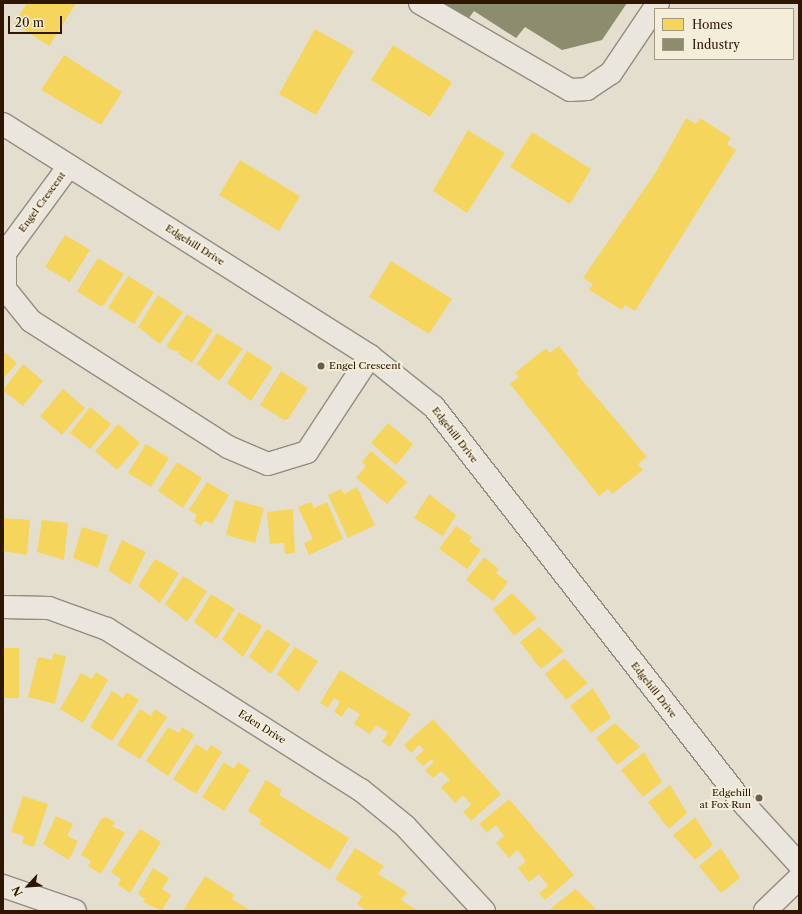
<!DOCTYPE html>
<html>
<head>
<meta charset="utf-8">
<style>
  body { margin:0 }
  #map { position:relative; width:802px; height:914px; overflow:hidden; background:#e3dece; font-family:"Libre Caslon Text",serif }
  div>[style] { position:absolute }
  .homes>* { inset:0; background:#f6d55c }
  .industry>* { inset:0; background:#8c8c6e }
  .roads { filter:drop-shadow(1px 0 #928c80) drop-shadow(-1px 0 #928c80) drop-shadow(0 1px #928c80) drop-shadow(0 -1px #928c80) }
  .minor>* { height:22px; margin:-11px; padding:0 11px; transform-origin:11px; border-radius:11px; background:#eae6de }
  .dots>* { width:11px; height:11px; translate:-50% -50%; box-sizing:border-box; border:2px solid #f3edd9; border-radius:50% }
  span { translate:-50% -50%; white-space:nowrap; text-align:center; line-height:1.15; -webkit-text-stroke:4px #f3edd9; paint-order:stroke }
  .street-label { font-size:10px; color:#2e1600 }
  .poi-label { font-size:10px; color:#2e1600 }
  .left { translate:0 -50%; text-align:left }
  .right { translate:-100% -50%; text-align:right }
  .frame { position:absolute; inset:0; border:4px solid #2e1600; pointer-events:none }
  .legend { position:absolute; left:654px; top:8px; width:140px; height:52px; box-sizing:border-box; background:#f3edd9; border:1px solid #a49782; margin:0; padding:5px 7px; list-style:none; font-size:12px; color:#2e1600 }
  .legend li { display:flex; align-items:center; gap:8px; height:20px }
  .legend b { width:20px; border:1px solid #a49782 }
  .north { position:absolute; left:8px; top:866px; width:40px; height:40px; -webkit-text-stroke:3px #f3edd9; paint-order:stroke; rotate:244deg; font-size:11px; font-weight:700; line-height:16px; text-align:center; color:#2e1600 }
  .north::after { content:''; display:block; margin:auto; width:14px; height:18px; background:#2e1600; clip-path:polygon(50% 0,100% 100%,50% 72%,0 100%) }
  .scale { position:absolute; left:8px; top:16px; width:54px; height:18px; box-sizing:border-box; border:2px solid #2e1600; border-top:0; padding-left:5px; font-size:12px; line-height:14px; white-space:nowrap; color:#2e1600; -webkit-text-stroke:3px #f3edd9; paint-order:stroke }
</style>
</head>
<body>
<div id="map">
  <div class="homes">
    <div style="clip-path:polygon(27px 3px,76px 3px,49px 46px,14px 23px)"></div>
    <div style="clip-path:polygon(315px 29px,354px 51px,316px 115px,279px 94px)"></div>
    <div style="clip-path:polygon(393px 45px,452px 82px,430px 117px,371px 80px)"></div>
    <div style="clip-path:polygon(64px 55px,122px 92px,101px 125px,41px 90px)"></div>
    <div style="clip-path:polygon(686px 118px,696px 124px,700px 118px,731px 138px,727px 144px,736px 150px,635px 311px,625px 305px,622px 310px,589px 290px,593px 284px,583px 278px,656px 172px)"></div>
    <div style="clip-path:polygon(468px 130px,505px 153px,467px 213px,433px 191px)"></div>
    <div style="clip-path:polygon(532px 132px,591px 169px,570px 204px,510px 167px)"></div>
    <div style="clip-path:polygon(240px 160px,300px 196px,279px 231px,219px 195px)"></div>
    <div style="clip-path:polygon(65px 235px,90px 250px,70px 282px,45px 267px)"></div>
    <div style="clip-path:polygon(98px 258px,124px 274px,104px 305px,100px 306px,77px 291px)"></div>
    <div style="clip-path:polygon(391px 261px,452px 299px,429px 334px,369px 297px)"></div>
    <div style="clip-path:polygon(128px 276px,154px 292px,134px 324px,108px 308px)"></div>
    <div style="clip-path:polygon(158px 295px,183px 312px,160px 344px,138px 327px)"></div>
    <div style="clip-path:polygon(187px 314px,213px 330px,192px 363px,178px 354px,180px 352px,169px 349px,167px 345px)"></div>
    <div style="clip-path:polygon(217px 333px,243px 349px,219px 381px,197px 364px)"></div>
    <div style="clip-path:polygon(559px 346px,579px 371px,576px 373px,647px 457px,638px 464px,643px 470px,612px 494px,608px 489px,599px 496px,510px 384px,519px 377px,515px 373px,546px 348px,550px 353px)"></div>
    <div style="clip-path:polygon(247px 351px,273px 367px,251px 401px,227px 383px)"></div>
    <div style="clip-path:polygon(6px 353px,17px 363px,3px 379px,3px 356px)"></div>
    <div style="clip-path:polygon(23px 364px,43px 381px,23px 406px,3px 390px)"></div>
    <div style="clip-path:polygon(281px 371px,308px 388px,288px 419px,284px 420px,260px 405px)"></div>
    <div style="clip-path:polygon(63px 389px,85px 408px,62px 435px,40px 416px)"></div>
    <div style="clip-path:polygon(90px 407px,111px 424px,90px 449px,70px 433px)"></div>
    <div style="clip-path:polygon(388px 423px,413px 444px,396px 465px,371px 443px)"></div>
    <div style="clip-path:polygon(118px 424px,140px 443px,117px 470px,95px 451px)"></div>
    <div style="clip-path:polygon(146px 444px,169px 458px,151px 487px,128px 473px)"></div>
    <div style="clip-path:polygon(371px 451px,407px 482px,387px 504px,356px 478px,366px 466px,362px 462px)"></div>
    <div style="clip-path:polygon(177px 462px,202px 478px,183px 508px,158px 491px)"></div>
    <div style="clip-path:polygon(207px 482px,229px 495px,212px 524px,205px 520px,201px 526px,194px 521px,197px 515px,189px 510px)"></div>
    <div style="clip-path:polygon(357px 487px,375px 525px,348px 538px,328px 495px,341px 489px,344px 494px)"></div>
    <div style="clip-path:polygon(429px 494px,456px 515px,443px 536px,414px 518px)"></div>
    <div style="clip-path:polygon(235px 500px,264px 508px,255px 543px,226px 535px)"></div>
    <div style="clip-path:polygon(311px 502px,314px 508px,327px 502px,343px 539px,309px 555px,304px 543px,313px 539px,298px 507px)"></div>
    <div style="clip-path:polygon(293px 509px,295px 553px,285px 554px,284px 543px,270px 544px,267px 512px)"></div>
    <div style="clip-path:polygon(3px 518px,30px 520px,27px 555px,3px 551px)"></div>
    <div style="clip-path:polygon(42px 520px,68px 523px,64px 560px,37px 552px)"></div>
    <div style="clip-path:polygon(456px 526px,472px 537px,469px 541px,481px 550px,467px 569px,439px 549px)"></div>
    <div style="clip-path:polygon(82px 527px,108px 535px,98px 568px,73px 558px)"></div>
    <div style="clip-path:polygon(122px 540px,146px 552px,130px 585px,108px 570px)"></div>
    <div style="clip-path:polygon(484px 557px,499px 569px,496px 573px,508px 582px,493px 601px,466px 580px)"></div>
    <div style="clip-path:polygon(155px 559px,179px 573px,160px 603px,138px 586px)"></div>
    <div style="clip-path:polygon(183px 576px,207px 591px,187px 622px,165px 604px)"></div>
    <div style="clip-path:polygon(512px 593px,537px 618px,514px 636px,493px 609px)"></div>
    <div style="clip-path:polygon(211px 594px,235px 609px,216px 639px,194px 622px)"></div>
    <div style="clip-path:polygon(239px 612px,262px 626px,243px 657px,222px 639px)"></div>
    <div style="clip-path:polygon(539px 627px,564px 651px,541px 669px,520px 642px)"></div>
    <div style="clip-path:polygon(267px 629px,290px 644px,271px 674px,249px 657px)"></div>
    <div style="clip-path:polygon(295px 647px,318px 661px,298px 692px,277px 674px)"></div>
    <div style="clip-path:polygon(4px 648px,19px 648px,19px 698px,3px 698px)"></div>
    <div style="clip-path:polygon(53px 653px,66px 656px,55px 704px,28px 697px,38px 657px,52px 660px)"></div>
    <div style="clip-path:polygon(564px 658px,588px 683px,566px 700px,545px 674px)"></div>
    <div style="clip-path:polygon(340px 670px,411px 714px,390px 747px,382px 742px,388px 732px,376px 725px,370px 734px,354px 724px,360px 714px,348px 707px,342px 717px,334px 712px,340px 702px,334px 698px,328px 708px,320px 703px)"></div>
    <div style="clip-path:polygon(96px 672px,108px 680px,83px 723px,60px 709px,81px 673px,92px 679px)"></div>
    <div style="clip-path:polygon(593px 688px,611px 718px,591px 733px,570px 706px)"></div>
    <div style="clip-path:polygon(112px 691px,123px 698px,127px 692px,139px 700px,112px 741px,90px 727px)"></div>
    <div style="clip-path:polygon(140px 709px,151px 716px,155px 709px,167px 717px,140px 759px,117px 745px)"></div>
    <div style="clip-path:polygon(433px 719px,501px 794px,471px 821px,463px 812px,471px 805px,463px 795px,455px 803px,441px 787px,450px 780px,441px 771px,433px 778px,425px 770px,434px 762px,431px 759px,423px 766px,415px 758px,424px 750px,419px 745px,411px 753px,404px 745px)"></div>
    <div style="clip-path:polygon(615px 723px,640px 747px,617px 765px,596px 738px)"></div>
    <div style="clip-path:polygon(168px 727px,179px 733px,182px 727px,194px 735px,168px 776px,146px 761px)"></div>
    <div style="clip-path:polygon(196px 744px,207px 751px,211px 745px,222px 752px,196px 794px,173px 779px)"></div>
    <div style="clip-path:polygon(644px 752px,662px 782px,643px 797px,621px 770px)"></div>
    <div style="clip-path:polygon(224px 762px,234px 769px,238px 762px,250px 770px,224px 811px,202px 797px)"></div>
    <div style="clip-path:polygon(266px 780px,282px 790px,279px 795px,349px 838px,330px 870px,259px 824px,262px 820px,248px 811px)"></div>
    <div style="clip-path:polygon(670px 785px,687px 813px,669px 829px,648px 802px)"></div>
    <div style="clip-path:polygon(23px 796px,48px 804px,34px 847px,22px 843px,24px 836px,11px 832px)"></div>
    <div style="clip-path:polygon(509px 799px,574px 875px,545px 900px,539px 893px,548px 886px,539px 874px,529px 882px,518px 868px,526px 861px,517px 850px,509px 858px,496px 843px,504px 836px,496px 825px,487px 833px,479px 824px)"></div>
    <div style="clip-path:polygon(56px 816px,73px 824px,67px 836px,78px 841px,69px 860px,43px 844px)"></div>
    <div style="clip-path:polygon(106px 817px,115px 822px,112px 826px,125px 833px,101px 874px,88px 866px,91px 861px,81px 855px,101px 819px)"></div>
    <div style="clip-path:polygon(695px 817px,713px 845px,695px 860px,673px 835px)"></div>
    <div style="clip-path:polygon(140px 829px,161px 842px,130px 893px,118px 885px,121px 879px,111px 872px)"></div>
    <div style="clip-path:polygon(355px 848px,384px 866px,378px 874px,407px 892px,401px 900px,418px 911px,367px 911px,357px 904px,362px 896px,335px 879px)"></div>
    <div style="clip-path:polygon(721px 848px,740px 878px,721px 893px,699px 866px)"></div>
    <div style="clip-path:polygon(153px 868px,169px 878px,162px 889px,171px 895px,162px 911px,143px 902px,145px 899px,138px 894px)"></div>
    <div style="clip-path:polygon(205px 876px,234px 895px,232px 899px,251px 911px,183px 911px)"></div>
    <div style="clip-path:polygon(575px 889px,598px 911px,549px 911px,554px 906px)"></div>
  </div>
  <div class="industry">
    <div style="clip-path:polygon(436px 3px,627px 3px,602px 40px,562px 50px,525px 27px,516px 38px,474px 11px,466px 22px)"></div>
  </div>
  <div class="roads">
    <div class="minor">
      <div style="left:420px;top:3px;width:173px;rotate:30.1deg"></div>
      <div style="left:570px;top:90px;width:17px;rotate:-3deg"></div>
      <div style="left:587px;top:89px;width:29px;rotate:-34deg"></div>
      <div style="left:611px;top:73px;width:84px;rotate:-56.1deg"></div>
      <div style="left:3px;top:124px;width:434px;rotate:32.3deg"></div>
      <div style="left:370px;top:356px;width:82px;rotate:38.6deg"></div>
      <div style="left:434px;top:407px;width:504px;rotate:52.02deg"></div>
      <div style="left:744px;top:804px;width:81px;rotate:47.5deg"></div>
      <div style="left:69px;top:166px;width:108px;rotate:126.3deg"></div>
      <div style="left:5px;top:253px;width:36px;rotate:90deg"></div>
      <div style="left:5px;top:289px;width:41px;rotate:50.9deg"></div>
      <div style="left:31px;top:321px;width:234px;rotate:32.6deg"></div>
      <div style="left:228px;top:447px;width:43px;rotate:23deg"></div>
      <div style="left:268px;top:464px;width:41px;rotate:-17.1deg"></div>
      <div style="left:307px;top:452px;width:115px;rotate:-56.7deg"></div>
      <div style="left:3px;top:607px;width:46px;rotate:1.2deg"></div>
      <div style="left:49px;top:608px;width:62px;rotate:19.9deg"></div>
      <div style="left:107px;top:629px;width:301px;rotate:32.4deg"></div>
      <div style="left:361px;top:790px;width:57px;rotate:39.3deg"></div>
      <div style="left:405px;top:826px;width:116px;rotate:47.1deg"></div>
      <div style="left:3px;top:886px;width:76px;rotate:19.1deg"></div>
      <div style="left:765px;top:911px;width:47px;rotate:-44.1deg"></div>
    </div>
  </div>
  <div class="dots">
    <div style="left:321px;top:366px;background:#6d5c48"></div>
    <div style="left:759px;top:798px;background:#6d5c48"></div>
  </div>
  <div class="street-label">
    <span style="left:42px;top:202px;rotate:-54deg">Engel Crescent</span>
    <span style="left:195px;top:245px;rotate:32deg">Edgehill Drive</span>
    <span style="left:455px;top:435px;rotate:52deg">Edgehill Drive</span>
    <span style="left:654px;top:690px;rotate:52deg">Edgehill Drive</span>
    <span style="left:262px;top:727px;rotate:32deg">Eden Drive</span>
  </div>
  <div class="poi-label">
    <span class="left" style="left:329px;top:366px">Engel Crescent</span>
    <span class="right" style="left:751px;top:798px">Edgehill<br>at Fox Run</span>
  </div>
  <div class="frame"></div>
  <ul class="legend">
  <li><b style="height:11px;background:#f6d55c"></b>Homes</li>
  <li><b style="height:11px;background:#8c8c6e"></b>Industry</li>
  </ul>
  <div class="north">N</div>
  <div class="scale">20 m</div>
</div>
</body>
</html>
